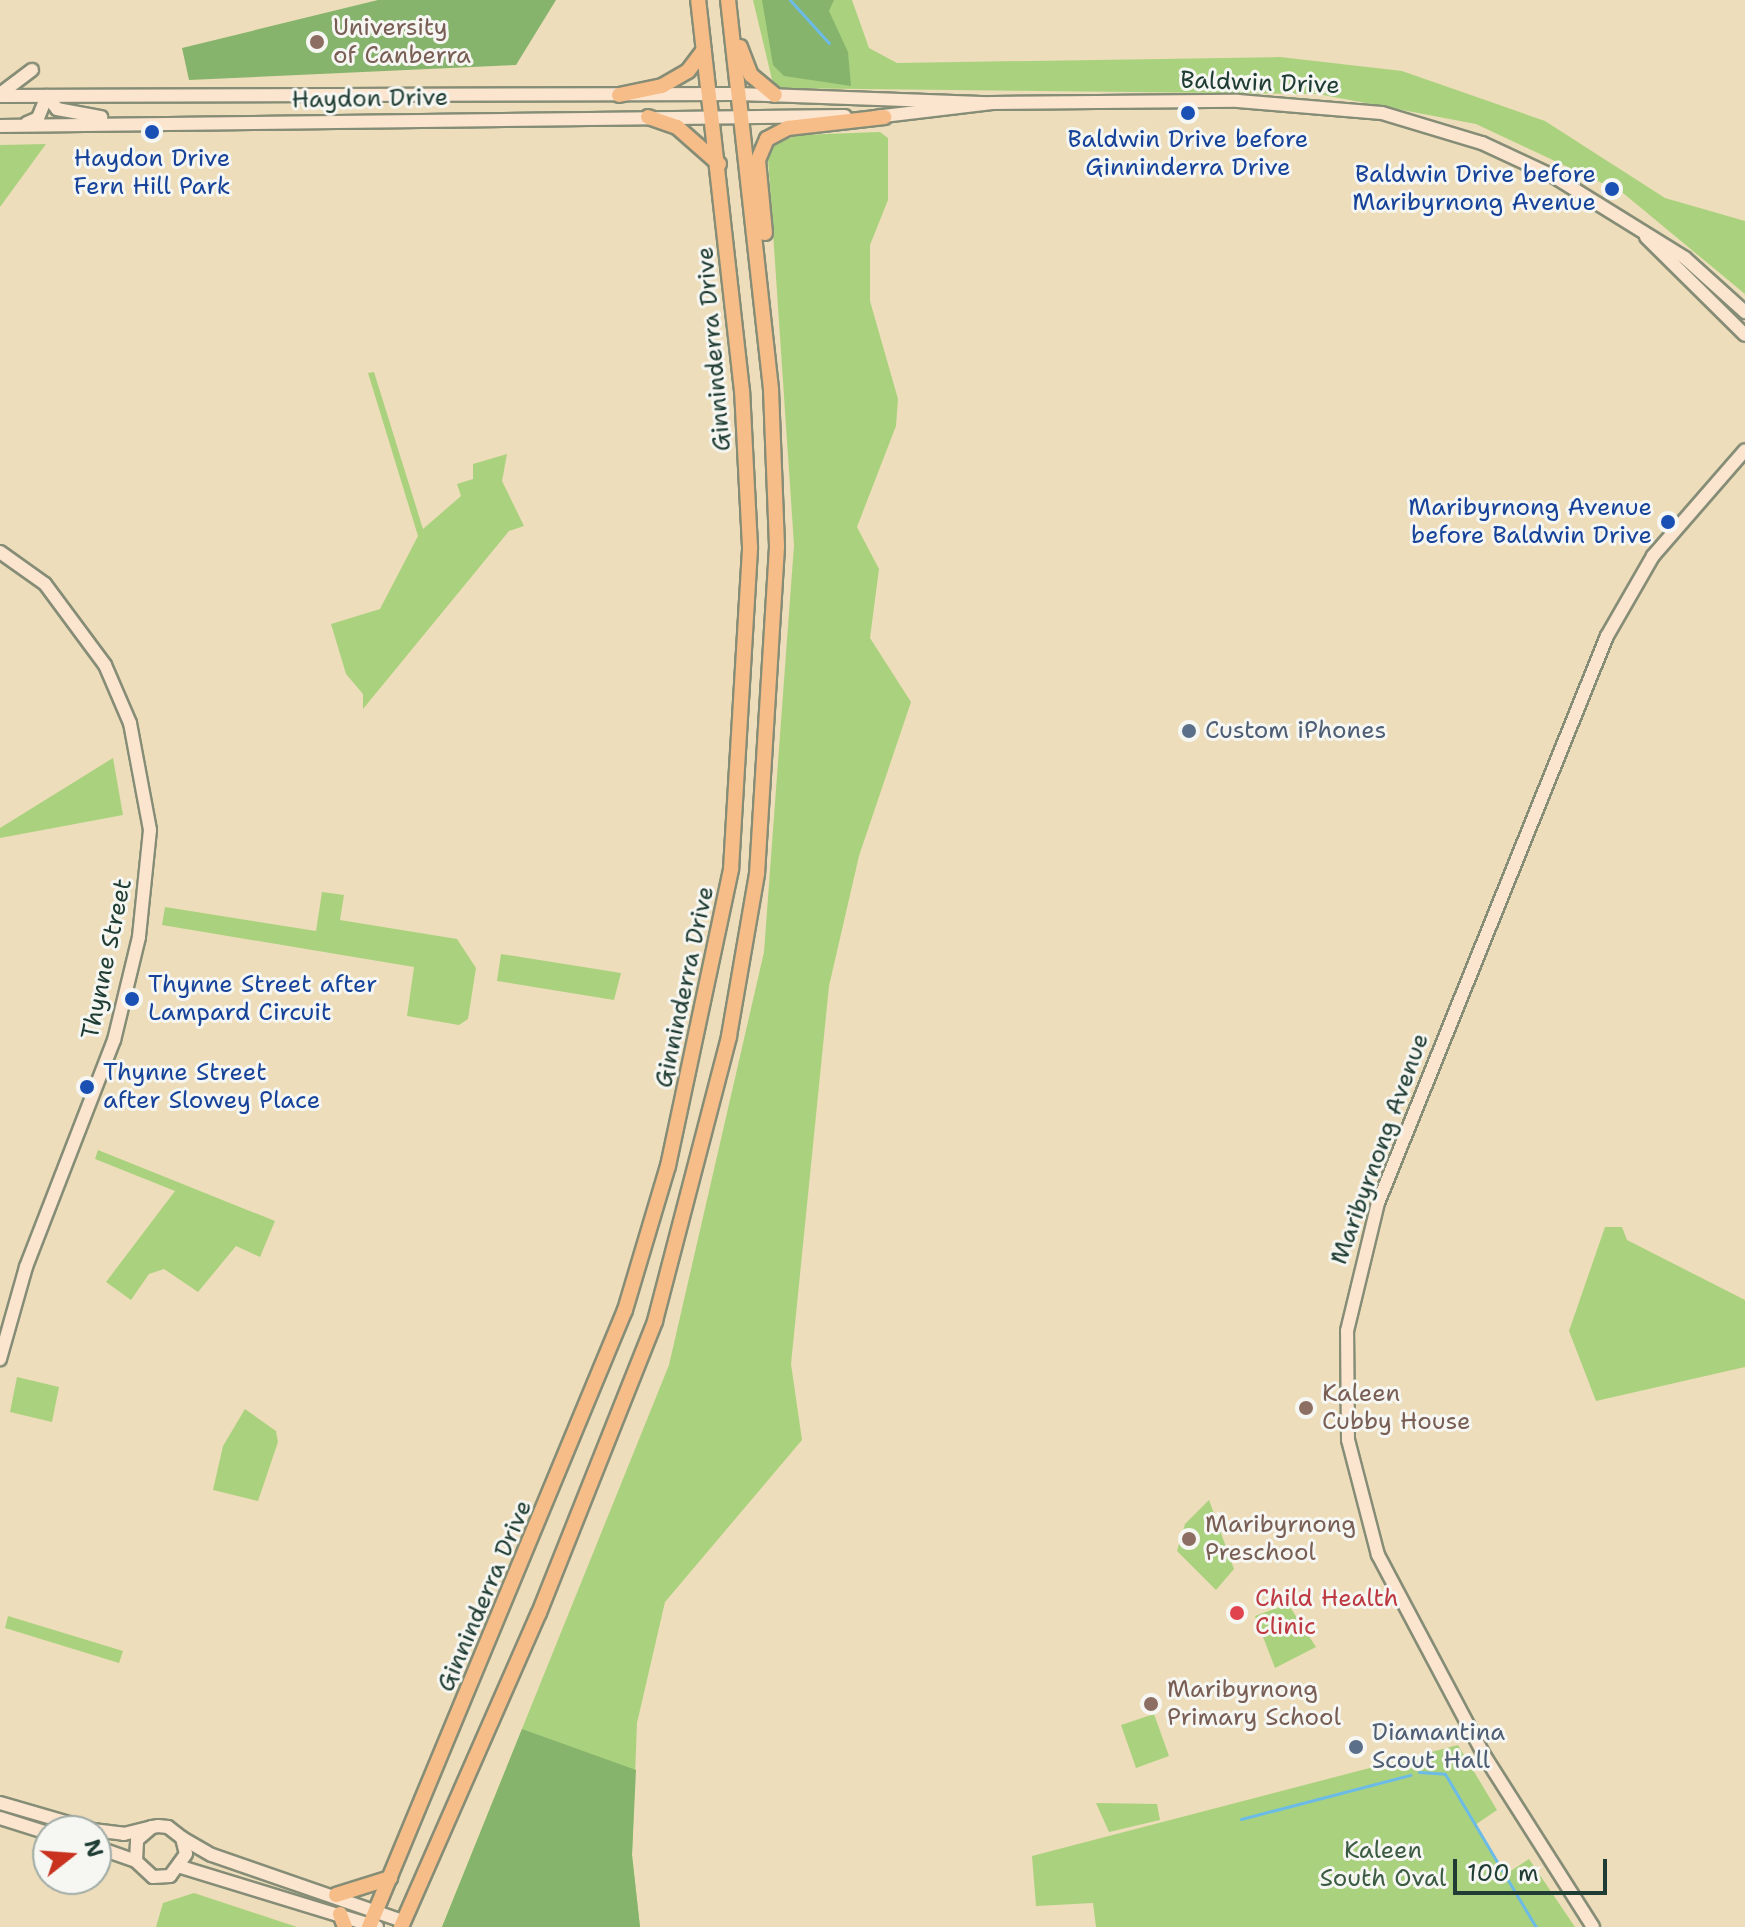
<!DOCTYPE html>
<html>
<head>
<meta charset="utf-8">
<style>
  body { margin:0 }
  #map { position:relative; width:1745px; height:1927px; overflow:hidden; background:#edddba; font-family:"Shantell Sans",sans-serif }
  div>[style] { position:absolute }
  .green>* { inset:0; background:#aad27e }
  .forest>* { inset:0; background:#87b46d }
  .stream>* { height:3px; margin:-1.5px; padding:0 1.5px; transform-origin:1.5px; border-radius:1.5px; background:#6cbbe7 }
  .roads { filter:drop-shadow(2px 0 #868d77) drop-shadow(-2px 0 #868d77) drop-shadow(0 2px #868d77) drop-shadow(0 -2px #868d77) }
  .secondary>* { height:12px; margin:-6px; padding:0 6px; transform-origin:6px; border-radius:6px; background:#fce5cf }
  .primary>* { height:14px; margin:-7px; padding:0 7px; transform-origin:7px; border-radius:7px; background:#f7bd88 }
  .dots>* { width:22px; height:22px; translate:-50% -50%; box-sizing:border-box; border:4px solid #f6f6f2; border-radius:50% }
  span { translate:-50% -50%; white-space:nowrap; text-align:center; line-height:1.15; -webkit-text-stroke:6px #f6f6f2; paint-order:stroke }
  .education-label { font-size:24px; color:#785e54 }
  .left { translate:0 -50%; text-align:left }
  .street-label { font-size:24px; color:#1f3d34 }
  .transit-label { font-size:24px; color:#164399 }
  .right { translate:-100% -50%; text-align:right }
  .service-label { font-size:24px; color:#4e5e75 }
  .health-label { font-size:24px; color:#be3a42 }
  .park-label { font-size:24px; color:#3b5b43 }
  .north { position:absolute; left:32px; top:1815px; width:80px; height:80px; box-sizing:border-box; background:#f6f6f2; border:2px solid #a0aca6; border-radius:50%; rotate:73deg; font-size:22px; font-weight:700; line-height:32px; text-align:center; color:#1f3d34 }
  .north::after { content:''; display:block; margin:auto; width:28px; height:36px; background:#c8321e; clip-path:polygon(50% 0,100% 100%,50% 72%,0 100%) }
  .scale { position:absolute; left:1453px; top:1859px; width:154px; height:36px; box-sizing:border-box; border:4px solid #1f3d34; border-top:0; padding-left:10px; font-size:24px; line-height:28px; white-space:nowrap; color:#1f3d34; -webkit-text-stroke:6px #f6f6f2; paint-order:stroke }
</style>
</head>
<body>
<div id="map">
  <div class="green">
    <div style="clip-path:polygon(753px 0,852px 0,869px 48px,897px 63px,1280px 57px,1402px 71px,1545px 121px,1665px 198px,1745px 221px,1745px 294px,1623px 193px,1476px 124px,1318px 94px,774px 88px)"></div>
    <div style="clip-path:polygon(880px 132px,888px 138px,888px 200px,870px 245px,870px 301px,898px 399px,896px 426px,857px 527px,879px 569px,870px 638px,911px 702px,859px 856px,829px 986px,791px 1364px,802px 1440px,665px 1602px,637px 1723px,632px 1855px,640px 1927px,442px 1927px,669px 1365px,764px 952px,794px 545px,768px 158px,775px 144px,798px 135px)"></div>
    <div style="clip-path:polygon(46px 144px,0 207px,0 145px)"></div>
    <div style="clip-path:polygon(374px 372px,423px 529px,461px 496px,457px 484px,473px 479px,473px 464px,507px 454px,502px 481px,524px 526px,509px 531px,363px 709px,363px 694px,346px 674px,331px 624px,380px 609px,418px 536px,368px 373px)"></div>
    <div style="clip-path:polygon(113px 758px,123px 815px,0 838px,0 828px)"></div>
    <div style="clip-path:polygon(322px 892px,344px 895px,340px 920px,457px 939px,476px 968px,468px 1019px,459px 1025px,407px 1016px,414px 967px,162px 925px,165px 907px,316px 931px)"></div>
    <div style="clip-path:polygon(501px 954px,621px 973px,614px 1000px,497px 981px)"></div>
    <div style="clip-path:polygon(98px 1150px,275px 1221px,260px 1257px,236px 1246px,198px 1292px,164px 1269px,149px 1274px,131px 1300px,106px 1282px,175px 1191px,95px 1159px)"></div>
    <div style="clip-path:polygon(1605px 1227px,1622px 1227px,1627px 1240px,1745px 1300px,1745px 1367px,1596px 1401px,1569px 1331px)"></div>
    <div style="clip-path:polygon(17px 1377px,59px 1387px,52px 1422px,10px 1412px)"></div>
    <div style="clip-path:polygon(245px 1409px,276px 1431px,278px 1442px,258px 1501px,213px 1490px,223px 1446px)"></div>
    <div style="clip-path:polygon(1209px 1500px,1234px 1569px,1216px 1590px,1177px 1551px,1185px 1524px)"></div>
    <div style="clip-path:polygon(1288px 1604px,1316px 1647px,1275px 1668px,1255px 1616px)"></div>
    <div style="clip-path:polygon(8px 1616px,123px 1651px,119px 1663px,5px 1628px)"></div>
    <div style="clip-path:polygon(1154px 1714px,1169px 1756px,1136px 1768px,1121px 1725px)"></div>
    <div style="clip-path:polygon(1458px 1745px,1497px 1810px,1475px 1825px,1506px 1874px,1529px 1859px,1575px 1927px,1096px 1927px,1093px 1903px,1036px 1906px,1032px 1856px)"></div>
    <div style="clip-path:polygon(1096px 1803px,1157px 1804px,1160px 1820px,1109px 1832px)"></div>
    <div style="clip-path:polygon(194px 1893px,297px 1927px,156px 1927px,163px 1903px)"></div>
  </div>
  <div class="forest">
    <div style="clip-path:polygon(378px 0,556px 0,516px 65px,189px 80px,182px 48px)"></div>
    <div style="clip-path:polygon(762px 0,834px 0,829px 11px,848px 52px,851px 86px,784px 76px,773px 65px)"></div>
    <div style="clip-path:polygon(522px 1729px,636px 1770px,632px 1855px,640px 1927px,442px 1927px)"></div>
  </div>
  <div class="stream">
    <div style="left:790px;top:0;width:58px;rotate:47.8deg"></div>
    <div style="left:1419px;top:1772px;width:26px;rotate:4deg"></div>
    <div style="left:1445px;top:1774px;width:178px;rotate:59.3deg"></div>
    <div style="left:1241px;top:1819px;width:175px;rotate:-14.6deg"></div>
  </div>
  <div class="roads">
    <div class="secondary">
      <div style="left:0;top:94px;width:40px;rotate:-37deg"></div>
      <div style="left:0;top:96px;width:739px;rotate:-0.16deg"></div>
      <div style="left:739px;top:94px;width:249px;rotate:2.1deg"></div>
      <div style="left:47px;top:96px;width:16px;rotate:52deg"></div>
      <div style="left:57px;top:109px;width:45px;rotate:10.3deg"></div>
      <div style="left:875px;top:117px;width:118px;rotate:-6.8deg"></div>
      <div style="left:992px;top:103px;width:246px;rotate:-0.5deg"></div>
      <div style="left:1238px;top:101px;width:144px;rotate:4.8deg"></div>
      <div style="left:1382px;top:113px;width:104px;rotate:16.7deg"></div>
      <div style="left:1482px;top:143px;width:78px;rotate:24.9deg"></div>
      <div style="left:1553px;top:176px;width:155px;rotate:31.8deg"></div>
      <div style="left:1685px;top:258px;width:81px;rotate:42deg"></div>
      <div style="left:27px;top:123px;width:12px;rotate:-24deg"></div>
      <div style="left:38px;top:118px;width:24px;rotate:-68deg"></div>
      <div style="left:0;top:126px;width:845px;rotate:-0.68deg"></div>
      <div style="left:1646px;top:237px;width:139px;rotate:44.7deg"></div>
      <div style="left:0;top:552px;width:55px;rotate:35.4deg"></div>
      <div style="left:45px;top:584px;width:101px;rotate:53.5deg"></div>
      <div style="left:105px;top:665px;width:63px;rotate:66.7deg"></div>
      <div style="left:130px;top:723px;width:109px;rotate:79.4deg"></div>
      <div style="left:150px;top:830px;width:108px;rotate:95.9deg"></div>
      <div style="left:139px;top:937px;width:106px;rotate:103.6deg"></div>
      <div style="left:114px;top:1040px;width:243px;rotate:111.2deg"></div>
      <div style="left:26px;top:1267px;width:96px;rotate:105.8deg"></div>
      <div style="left:0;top:1803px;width:97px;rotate:16.2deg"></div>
      <div style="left:93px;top:1830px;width:31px;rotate:7deg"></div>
      <div style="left:124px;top:1834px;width:29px;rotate:-14deg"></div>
      <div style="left:152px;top:1827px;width:6px;rotate:-9deg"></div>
      <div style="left:158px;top:1826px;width:10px;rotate:6deg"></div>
      <div style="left:168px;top:1827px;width:18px;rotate:38deg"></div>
      <div style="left:182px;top:1838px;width:16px;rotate:76deg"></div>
      <div style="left:186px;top:1854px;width:27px;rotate:126deg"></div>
      <div style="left:170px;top:1876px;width:17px;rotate:177deg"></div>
      <div style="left:153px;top:1877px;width:23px;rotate:-137deg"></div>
      <div style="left:136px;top:1861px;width:21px;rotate:-87deg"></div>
      <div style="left:137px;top:1840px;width:20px;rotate:-41deg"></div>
      <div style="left:0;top:1818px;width:50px;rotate:17.4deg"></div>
      <div style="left:182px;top:1838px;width:34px;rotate:30deg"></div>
      <div style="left:212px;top:1855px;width:202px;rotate:19.1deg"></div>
      <div style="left:96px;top:1847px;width:42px;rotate:19.3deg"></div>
      <div style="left:181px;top:1867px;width:205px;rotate:17deg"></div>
      <div style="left:1593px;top:1927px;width:201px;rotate:-122.4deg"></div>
      <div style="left:1485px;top:1757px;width:229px;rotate:-117.9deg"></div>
      <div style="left:1378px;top:1555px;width:119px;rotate:-104.6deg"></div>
      <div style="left:1348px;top:1440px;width:109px;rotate:-90.5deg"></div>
      <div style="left:1347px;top:1331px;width:132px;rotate:-76.4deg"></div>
      <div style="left:1378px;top:1203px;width:611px;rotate:-68.01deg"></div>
      <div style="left:1607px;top:636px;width:92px;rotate:-60.1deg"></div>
      <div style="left:1653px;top:556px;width:140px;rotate:-49deg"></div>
    </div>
    <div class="primary">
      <div style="left:740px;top:47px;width:30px;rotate:69deg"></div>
      <div style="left:751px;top:75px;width:31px;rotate:40deg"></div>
      <div style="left:619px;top:95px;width:44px;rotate:-11.8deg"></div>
      <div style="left:662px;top:86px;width:30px;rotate:-30deg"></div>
      <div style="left:688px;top:71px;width:26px;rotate:-53deg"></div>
      <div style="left:648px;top:117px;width:31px;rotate:19deg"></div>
      <div style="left:677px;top:127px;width:56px;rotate:41.4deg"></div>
      <div style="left:765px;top:233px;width:73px;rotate:-95.5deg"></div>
      <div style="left:758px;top:160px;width:23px;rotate:-67deg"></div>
      <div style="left:767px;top:139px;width:24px;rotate:-28deg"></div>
      <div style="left:788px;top:128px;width:97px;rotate:-6.5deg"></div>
      <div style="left:336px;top:1895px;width:57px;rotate:-17.5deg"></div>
      <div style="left:340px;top:1914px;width:14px;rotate:69deg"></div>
      <div style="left:369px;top:1927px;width:668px;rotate:-67.47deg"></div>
      <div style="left:625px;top:1310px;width:150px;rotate:-73.4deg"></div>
      <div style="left:668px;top:1166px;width:304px;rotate:-78deg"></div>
      <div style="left:731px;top:869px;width:323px;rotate:-86.6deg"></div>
      <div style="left:750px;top:547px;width:156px;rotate:-92.9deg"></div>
      <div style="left:742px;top:391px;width:393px;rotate:-96.4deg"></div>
      <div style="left:401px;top:1927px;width:343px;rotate:-66.3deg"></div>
      <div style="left:539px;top:1613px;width:314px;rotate:-68.3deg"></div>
      <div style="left:655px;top:1321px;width:294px;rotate:-75.4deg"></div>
      <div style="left:729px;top:1036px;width:164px;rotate:-80.2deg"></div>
      <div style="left:757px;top:874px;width:329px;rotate:-86.5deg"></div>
      <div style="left:777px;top:546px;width:157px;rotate:-92.2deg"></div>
      <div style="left:771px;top:389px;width:391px;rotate:-96.3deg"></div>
    </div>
  </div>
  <div class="dots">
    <div style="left:317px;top:42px;background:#8d6e63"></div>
    <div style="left:1188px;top:113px;background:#1a4fb4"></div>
    <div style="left:152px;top:132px;background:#1a4fb4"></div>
    <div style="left:1612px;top:189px;background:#1a4fb4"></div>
    <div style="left:1668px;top:522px;background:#1a4fb4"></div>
    <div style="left:1189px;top:731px;background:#5c6f8a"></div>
    <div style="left:132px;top:999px;background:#1a4fb4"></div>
    <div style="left:87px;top:1087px;background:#1a4fb4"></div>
    <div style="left:1306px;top:1408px;background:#8d6e63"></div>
    <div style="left:1189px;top:1539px;background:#8d6e63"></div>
    <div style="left:1237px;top:1613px;background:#e0444e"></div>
    <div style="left:1151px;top:1704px;background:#8d6e63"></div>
    <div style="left:1356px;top:1747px;background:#5c6f8a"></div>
  </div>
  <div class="education-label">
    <span class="left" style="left:333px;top:42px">University<br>of Canberra</span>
    <span class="left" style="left:1322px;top:1408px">Kaleen<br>Cubby House</span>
    <span class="left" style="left:1205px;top:1539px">Maribyrnong<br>Preschool</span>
    <span class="left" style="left:1167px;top:1704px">Maribyrnong<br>Primary School</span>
  </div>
  <div class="street-label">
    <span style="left:1260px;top:83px;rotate:2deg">Baldwin Drive</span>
    <span style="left:370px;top:99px;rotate:-1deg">Haydon Drive</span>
    <span style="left:714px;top:349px;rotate:-95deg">Ginninderra Drive</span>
    <span style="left:107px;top:959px;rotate:-78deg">Thynne Street</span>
    <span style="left:685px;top:987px;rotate:-78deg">Ginninderra Drive</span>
    <span style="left:1380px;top:1149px;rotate:-70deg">Maribyrnong Avenue</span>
    <span style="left:485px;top:1596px;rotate:-67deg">Ginninderra Drive</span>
  </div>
  <div class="transit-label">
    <span style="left:1188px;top:154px">Baldwin Drive before<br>Ginninderra Drive</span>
    <span style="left:152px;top:173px">Haydon Drive<br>Fern Hill Park</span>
    <span class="right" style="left:1596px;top:189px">Baldwin Drive before<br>Maribyrnong Avenue</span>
    <span class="right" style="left:1652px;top:522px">Maribyrnong Avenue<br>before Baldwin Drive</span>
    <span class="left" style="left:148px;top:999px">Thynne Street after<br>Lampard Circuit</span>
    <span class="left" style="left:103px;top:1087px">Thynne Street<br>after Slowey Place</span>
  </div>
  <div class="service-label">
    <span class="left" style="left:1205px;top:731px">Custom iPhones</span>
    <span class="left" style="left:1372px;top:1747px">Diamantina<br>Scout Hall</span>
  </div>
  <div class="health-label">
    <span class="left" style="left:1255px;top:1613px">Child Health<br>Clinic</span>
  </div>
  <div class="park-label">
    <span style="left:1383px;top:1865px">Kaleen<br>South Oval</span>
  </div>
  <div class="north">N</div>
  <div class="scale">100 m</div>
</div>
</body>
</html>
